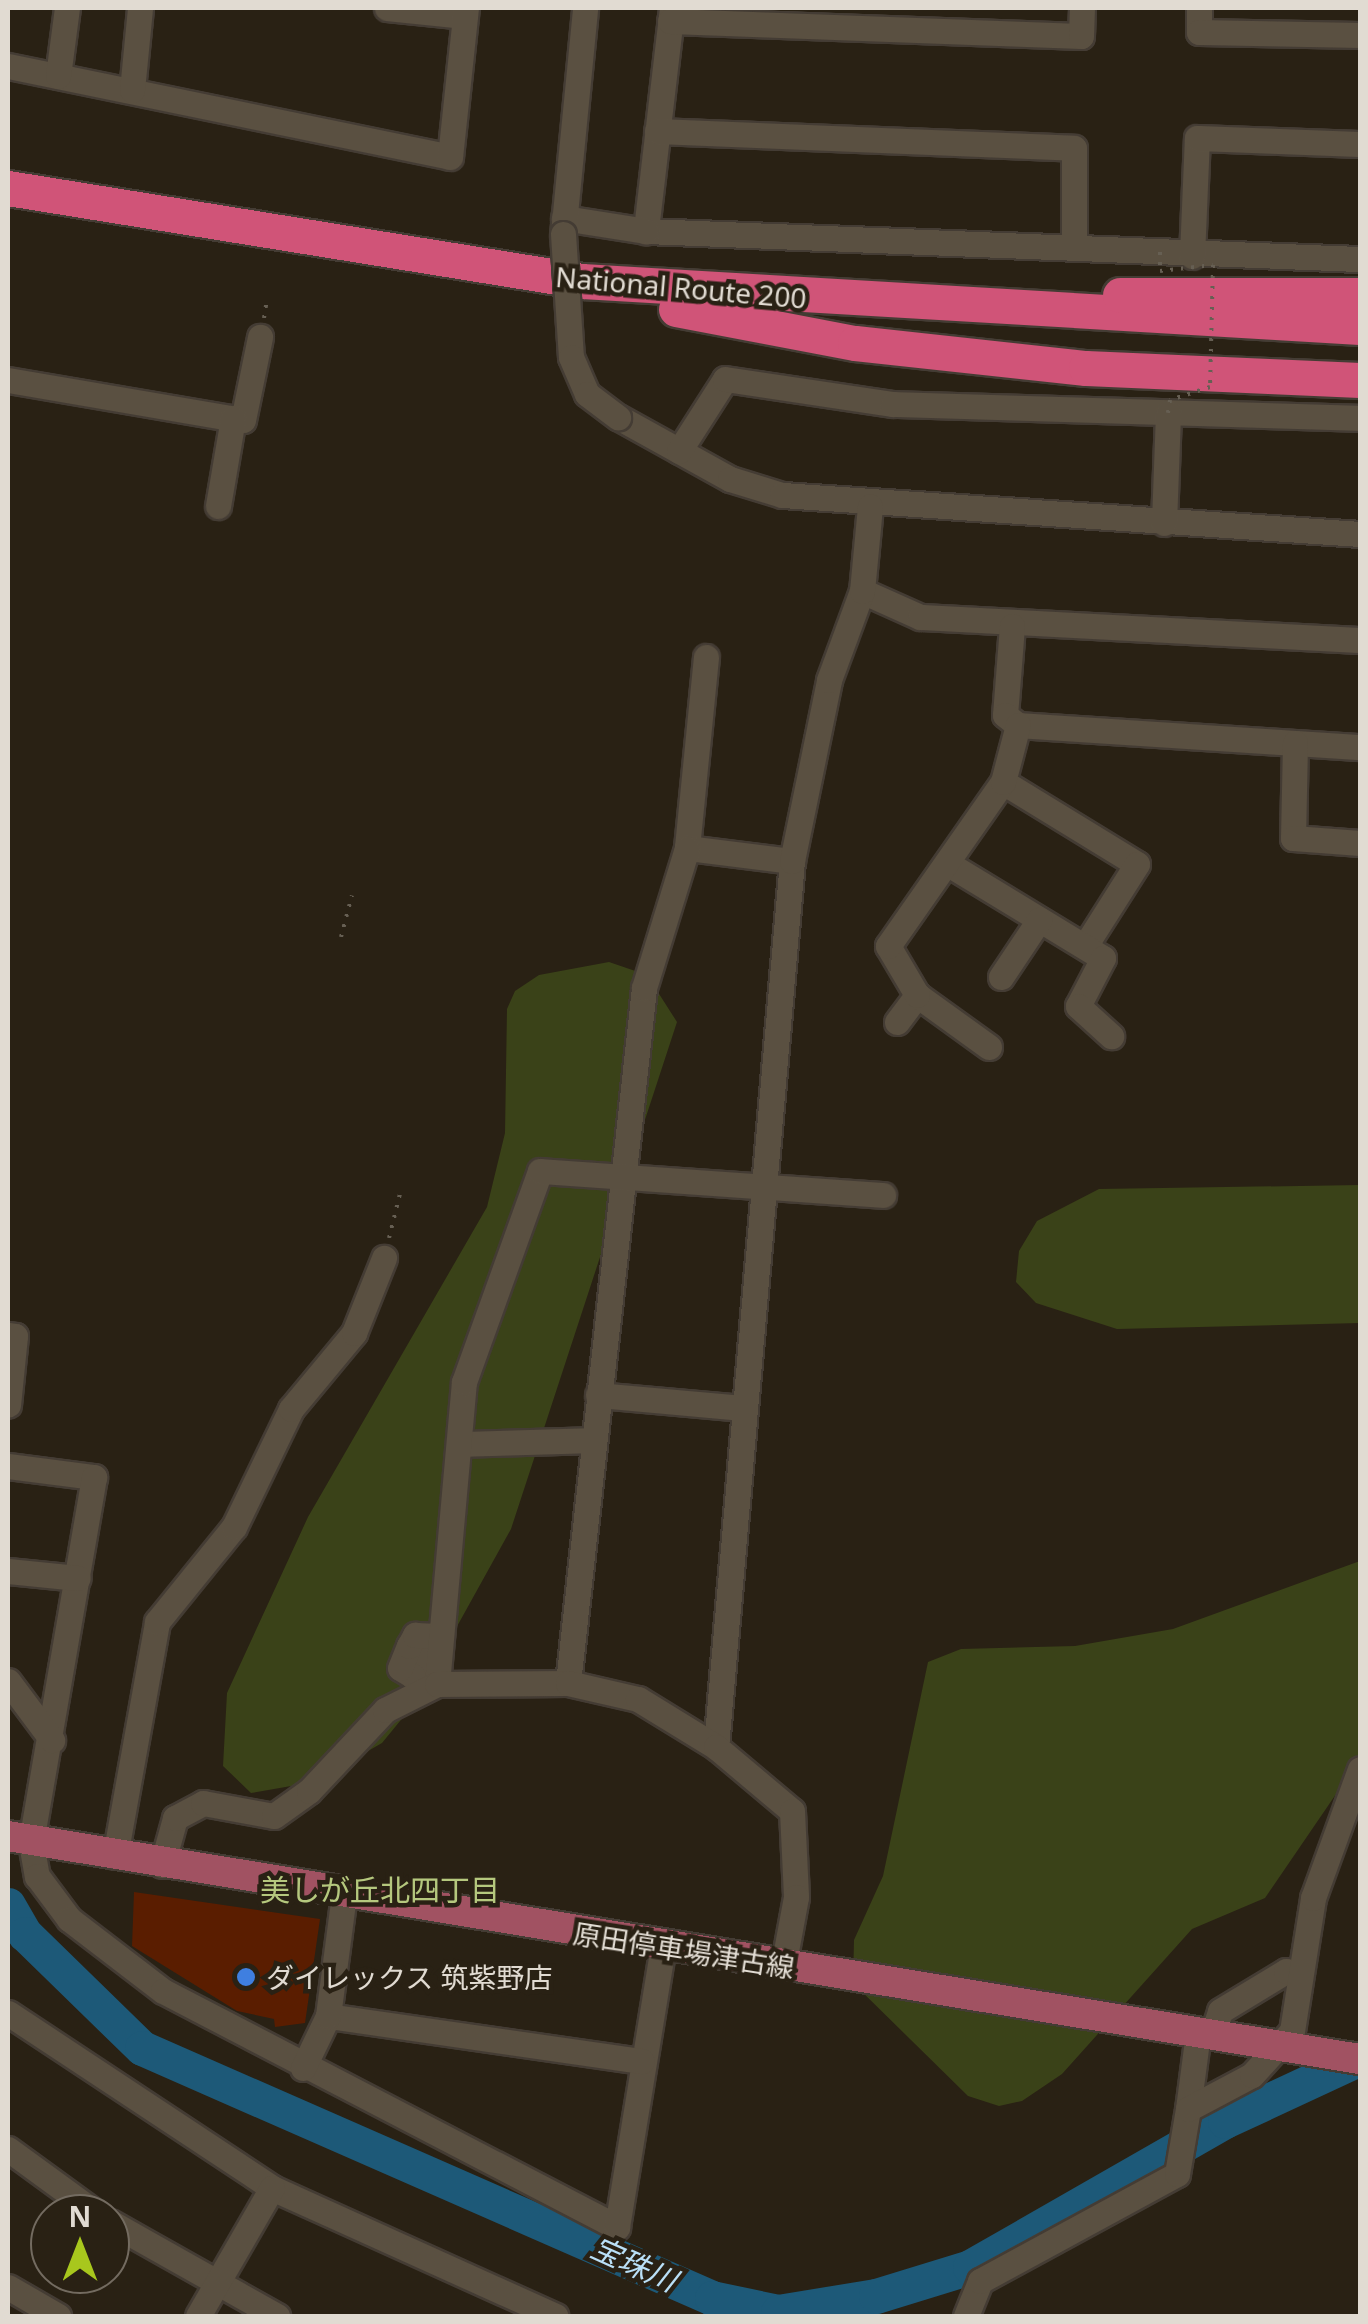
<!DOCTYPE html>
<html>
<head>
<meta charset="utf-8">
<style>
  body { margin:0 }
  #map { position:relative; width:1368px; height:2324px; overflow:hidden; background:#292114; font-family:"Noto Sans","Noto Sans JP",sans-serif }
  div>[style] { position:absolute }
  .green>* { inset:0; background:#3a4218 }
  .river>* { height:35px; margin:-17.5px; padding:0 17.5px; transform-origin:17.5px; border-radius:17.5px; background:#1d5978 }
  .building>* { inset:0; background:#5a1d00 }
  .path>* { height:4px; margin-top:-2px; transform-origin:0; background:repeating-linear-gradient(90deg,#665f53 0 2.5px,transparent 0 10.5px) }
  .roads { filter:drop-shadow(2px 0 #443c34) drop-shadow(-2px 0 #443c34) drop-shadow(0 2px #443c34) drop-shadow(0 -2px #443c34) }
  .minor>* { height:25px; margin:-12.5px; padding:0 12.5px; transform-origin:12.5px; border-radius:12.5px; background:#5a5041 }
  .major>* { height:30px; margin:-15px; padding:0 15px; transform-origin:15px; border-radius:15px; background:#a15262 }
  .highway>* { height:35px; margin:-17.5px; padding:0 17.5px; transform-origin:17.5px; border-radius:17.5px; background:#d05478 }
  .path-bridge>* { height:4px; margin-top:-2px; transform-origin:0; background:repeating-linear-gradient(90deg,#665f53 0 2.5px,transparent 0 10.5px) }
  .bridges { filter:drop-shadow(2px 0 #443c34) drop-shadow(-2px 0 #443c34) drop-shadow(0 2px #443c34) drop-shadow(0 -2px #443c34) }
  .minor-bridge>* { height:25px; margin:-12.5px; padding:0 12.5px; transform-origin:12.5px; border-radius:12.5px; background:#5a5041 }
  .dots>* { width:28px; height:28px; translate:-50% -50%; box-sizing:border-box; border:5px solid #292114; border-radius:50% }
  span { translate:-50% -50%; white-space:nowrap; text-align:center; line-height:1.15; -webkit-text-stroke:9px #292114; paint-order:stroke }
  .street-label { font-size:28px; color:#e1dbd2 }
  .poi-label { font-size:28px; color:#e1dbd2 }
  .left { translate:0 -50%; text-align:left }
  .neighbourhood-label { font-size:30px; color:#b5c87e }
  .water-label { font-size:30px; color:#bae0f7; font-style:italic }
  .frame { position:absolute; inset:0; border:10px solid #e1dbd2; pointer-events:none }
  .north { position:absolute; left:30px; top:2194px; width:100px; height:100px; box-sizing:border-box; background:#292114; border:2px solid #736b60; border-radius:50%; rotate:0deg; font-size:28px; font-weight:700; line-height:40px; text-align:center; color:#e1dbd2 }
  .north::after { content:''; display:block; margin:auto; width:35px; height:45px; background:#a8c71d; clip-path:polygon(50% 0,100% 100%,50% 72%,0 100%) }
</style>
</head>
<body>
<div id="map">
  <div class="green">
    <div style="clip-path:polygon(609px 962px,647px 975px,677px 1022px,511px 1529px,414px 1704px,382px 1743px,314px 1782px,251px 1793px,223px 1766px,227px 1693px,308px 1517px,487px 1207px,505px 1133px,507px 1009px,515px 991px,539px 975px)"></div>
    <div style="clip-path:polygon(1360px 1185px,1360px 1323px,1117px 1329px,1036px 1303px,1016px 1282px,1019px 1251px,1037px 1221px,1099px 1189px)"></div>
    <div style="clip-path:polygon(1360px 1561px,1360px 1759px,1265px 1898px,1192px 1929px,1062px 2074px,1022px 2101px,999px 2106px,968px 2096px,853px 1983px,854px 1940px,883px 1876px,928px 1662px,961px 1649px,1075px 1646px,1173px 1629px)"></div>
  </div>
  <div class="river">
    <div style="left:8px;top:1905px;width:34px;rotate:60deg"></div>
    <div style="left:25px;top:1934px;width:163px;rotate:44.3deg"></div>
    <div style="left:142px;top:2048px;width:622px;rotate:23.68deg"></div>
    <div style="left:712px;top:2298px;width:67px;rotate:12deg"></div>
    <div style="left:778px;top:2312px;width:99px;rotate:-9.3deg"></div>
    <div style="left:876px;top:2296px;width:98px;rotate:-17.1deg"></div>
    <div style="left:970px;top:2267px;width:294px;rotate:-29.8deg"></div>
    <div style="left:1225px;top:2121px;width:149px;rotate:-25deg"></div>
  </div>
  <div class="building">
    <div style="clip-path:polygon(134px 1892px,320px 1919px,305px 2023px,275px 2027px,274px 2019px,237px 2011px,132px 1946px)"></div>
  </div>
  <div class="path">
    <div style="left:264px;top:318px;width:18px;rotate:-81deg"></div>
    <div style="left:341px;top:937px;width:43px;rotate:-75.3deg"></div>
    <div style="left:389px;top:1238px;width:45px;rotate:-76deg"></div>
  </div>
  <div class="roads">
    <div class="minor">
      <div style="left:387px;top:8px;width:78px;rotate:5.9deg"></div>
      <div style="left:672px;top:8px;width:225px;rotate:96.7deg"></div>
      <div style="left:646px;top:231px;width:715px;rotate:2.25deg"></div>
      <div style="left:1199px;top:8px;width:24px;rotate:90deg"></div>
      <div style="left:1199px;top:32px;width:161px;rotate:1.1deg"></div>
      <div style="left:670px;top:21px;width:411px;rotate:2.1deg"></div>
      <div style="left:1081px;top:36px;width:28px;rotate:-88deg"></div>
      <div style="left:8px;top:66px;width:451px;rotate:11.6deg"></div>
      <div style="left:450px;top:157px;width:150px;rotate:-83.9deg"></div>
      <div style="left:58px;top:76px;width:69px;rotate:-82.5deg"></div>
      <div style="left:132px;top:90px;width:82px;rotate:-84.4deg"></div>
      <div style="left:657px;top:131px;width:417px;rotate:2.3deg"></div>
      <div style="left:1074px;top:148px;width:95px;rotate:90deg"></div>
      <div style="left:564px;top:218px;width:83px;rotate:9deg"></div>
      <div style="left:563px;top:234px;width:227px;rotate:-84.4deg"></div>
      <div style="left:1192px;top:256px;width:118px;rotate:-87.6deg"></div>
      <div style="left:1197px;top:138px;width:163px;rotate:2.1deg"></div>
      <div style="left:8px;top:380px;width:238px;rotate:9.7deg"></div>
      <div style="left:243px;top:420px;width:85px;rotate:-78.4deg"></div>
      <div style="left:618px;top:417px;width:128px;rotate:29deg"></div>
      <div style="left:730px;top:479px;width:54px;rotate:17.1deg"></div>
      <div style="left:782px;top:495px;width:579px;rotate:3.86deg"></div>
      <div style="left:679px;top:451px;width:85px;rotate:-57.4deg"></div>
      <div style="left:725px;top:379px;width:170px;rotate:8.5deg"></div>
      <div style="left:893px;top:404px;width:467px;rotate:1.7deg"></div>
      <div style="left:218px;top:506px;width:89px;rotate:-80.3deg"></div>
      <div style="left:1164px;top:523px;width:110px;rotate:-87.9deg"></div>
      <div style="left:862px;top:591px;width:64px;rotate:24.1deg"></div>
      <div style="left:920px;top:617px;width:441px;rotate:3deg"></div>
      <div style="left:1012px;top:626px;width:89px;rotate:94.5deg"></div>
      <div style="left:1005px;top:715px;width:16px;rotate:38deg"></div>
      <div style="left:1018px;top:725px;width:343px;rotate:3.7deg"></div>
      <div style="left:706px;top:657px;width:192px;rotate:95.7deg"></div>
      <div style="left:687px;top:848px;width:106px;rotate:7.1deg"></div>
      <div style="left:1295px;top:743px;width:95px;rotate:91.2deg"></div>
      <div style="left:1293px;top:838px;width:67px;rotate:4.3deg"></div>
      <div style="left:1003px;top:782px;width:157px;rotate:31.5deg"></div>
      <div style="left:1137px;top:864px;width:97px;rotate:122.4deg"></div>
      <div style="left:950px;top:865px;width:179px;rotate:31.3deg"></div>
      <div style="left:1103px;top:958px;width:54px;rotate:117.5deg"></div>
      <div style="left:1078px;top:1006px;width:45px;rotate:42.3deg"></div>
      <div style="left:1001px;top:977px;width:69px;rotate:-56.3deg"></div>
      <div style="left:897px;top:1022px;width:34px;rotate:-53deg"></div>
      <div style="left:989px;top:1047px;width:89px;rotate:-144.2deg"></div>
      <div style="left:917px;top:995px;width:57px;rotate:-120.6deg"></div>
      <div style="left:888px;top:946px;width:200px;rotate:-55deg"></div>
      <div style="left:1003px;top:782px;width:59px;rotate:-75.3deg"></div>
      <div style="left:8px;top:1335px;width:7px;rotate:8deg"></div>
      <div style="left:15px;top:1336px;width:69px;rotate:95.8deg"></div>
      <div style="left:598px;top:1395px;width:147px;rotate:5.1deg"></div>
      <div style="left:460px;top:1444px;width:132px;rotate:-1.7deg"></div>
      <div style="left:8px;top:1466px;width:87px;rotate:7.3deg"></div>
      <div style="left:94px;top:1477px;width:371px;rotate:99.8deg"></div>
      <div style="left:31px;top:1843px;width:34px;rotate:80deg"></div>
      <div style="left:37px;top:1876px;width:54px;rotate:53.3deg"></div>
      <div style="left:69px;top:1919px;width:118px;rotate:37.5deg"></div>
      <div style="left:163px;top:1991px;width:512px;rotate:27.47deg"></div>
      <div style="left:617px;top:2227px;width:285px;rotate:-80.7deg"></div>
      <div style="left:8px;top:1571px;width:70px;rotate:5.7deg"></div>
      <div style="left:409px;top:1646px;width:14px;rotate:25deg"></div>
      <div style="left:422px;top:1652px;width:26px;rotate:111deg"></div>
      <div style="left:413px;top:1676px;width:15px;rotate:-148deg"></div>
      <div style="left:400px;top:1668px;width:24px;rotate:-68deg"></div>
      <div style="left:409px;top:1646px;width:13px;rotate:-61deg"></div>
      <div style="left:415px;top:1635px;width:26px;rotate:2deg"></div>
      <div style="left:8px;top:1681px;width:74px;rotate:53.3deg"></div>
      <div style="left:568px;top:1683px;width:699px;rotate:-83.76deg"></div>
      <div style="left:644px;top:988px;width:146px;rotate:-72.9deg"></div>
      <div style="left:437px;top:1684px;width:303px;rotate:-84.9deg"></div>
      <div style="left:464px;top:1382px;width:224px;rotate:-70.2deg"></div>
      <div style="left:540px;top:1171px;width:344px;rotate:4deg"></div>
      <div style="left:716px;top:1747px;width:889px;rotate:-85.1deg"></div>
      <div style="left:792px;top:861px;width:185px;rotate:-78.4deg"></div>
      <div style="left:829px;top:680px;width:95px;rotate:-69.7deg"></div>
      <div style="left:862px;top:591px;width:85px;rotate:-84.6deg"></div>
      <div style="left:115px;top:1856px;width:238px;rotate:-79.8deg"></div>
      <div style="left:157px;top:1622px;width:122px;rotate:-51deg"></div>
      <div style="left:234px;top:1527px;width:131px;rotate:-64.2deg"></div>
      <div style="left:291px;top:1409px;width:99px;rotate:-50.3deg"></div>
      <div style="left:354px;top:1333px;width:81px;rotate:-68.2deg"></div>
      <div style="left:162px;top:1865px;width:49px;rotate:-74.5deg"></div>
      <div style="left:175px;top:1818px;width:32px;rotate:-28deg"></div>
      <div style="left:203px;top:1803px;width:72px;rotate:10.4deg"></div>
      <div style="left:274px;top:1816px;width:43px;rotate:-35.5deg"></div>
      <div style="left:309px;top:1791px;width:111px;rotate:-46.8deg"></div>
      <div style="left:385px;top:1710px;width:58px;rotate:-26.6deg"></div>
      <div style="left:437px;top:1684px;width:131px;rotate:-0.4deg"></div>
      <div style="left:568px;top:1683px;width:72px;rotate:12.9deg"></div>
      <div style="left:638px;top:1699px;width:92px;rotate:31.6deg"></div>
      <div style="left:716px;top:1747px;width:99px;rotate:40.1deg"></div>
      <div style="left:792px;top:1811px;width:86px;rotate:87.3deg"></div>
      <div style="left:796px;top:1897px;width:71px;rotate:100.5deg"></div>
      <div style="left:8px;top:2013px;width:317px;rotate:33.5deg"></div>
      <div style="left:272px;top:2188px;width:311px;rotate:24.3deg"></div>
      <div style="left:328px;top:2016px;width:317px;rotate:8.2deg"></div>
      <div style="left:1212px;top:2036px;width:26px;rotate:-72deg"></div>
      <div style="left:1220px;top:2011px;width:77px;rotate:-31.2deg"></div>
      <div style="left:1286px;top:1971px;width:13px;rotate:13deg"></div>
      <div style="left:303px;top:2068px;width:58px;rotate:-64.3deg"></div>
      <div style="left:328px;top:2016px;width:123px;rotate:-82.5deg"></div>
      <div style="left:1188px;top:2109px;width:77px;rotate:-82.5deg"></div>
      <div style="left:8px;top:2149px;width:110px;rotate:36.1deg"></div>
      <div style="left:110px;top:2222px;width:192px;rotate:29.4deg"></div>
      <div style="left:8px;top:2287px;width:58px;rotate:30.1deg"></div>
      <div style="left:198px;top:2316px;width:148px;rotate:-60deg"></div>
      <div style="left:966px;top:2316px;width:38px;rotate:-68deg"></div>
      <div style="left:980px;top:2281px;width:224px;rotate:-28.5deg"></div>
      <div style="left:1177px;top:2174px;width:66px;rotate:-80.4deg"></div>
      <div style="left:1188px;top:2109px;width:72px;rotate:-28deg"></div>
      <div style="left:1252px;top:2075px;width:59px;rotate:-47.7deg"></div>
      <div style="left:1292px;top:2031px;width:135px;rotate:-81deg"></div>
      <div style="left:1313px;top:1898px;width:137px;rotate:-70deg"></div>
    </div>
    <div class="major">
      <div style="left:8px;top:1836px;width:1370px;rotate:9.37deg"></div>
    </div>
    <div class="highway">
      <div style="left:8px;top:188px;width:581px;rotate:9.2deg"></div>
      <div style="left:582px;top:281px;width:779px;rotate:3.38deg"></div>
      <div style="left:1120px;top:295px;width:240px"></div>
      <div style="left:676px;top:309px;width:182px;rotate:10.8deg"></div>
      <div style="left:855px;top:343px;width:232px;rotate:6.2deg"></div>
      <div style="left:1086px;top:368px;width:274px;rotate:2.5deg"></div>
    </div>
  </div>
  <div class="path-bridge">
    <div style="left:1160px;top:252px;width:19px;rotate:90deg"></div>
    <div style="left:1160px;top:271px;width:53px;rotate:-6.5deg"></div>
    <div style="left:1213px;top:265px;width:122px;rotate:91.4deg"></div>
    <div style="left:1210px;top:387px;width:42px;rotate:162deg"></div>
    <div style="left:1170px;top:400px;width:13px;rotate:99deg"></div>
  </div>
  <div class="bridges">
    <div class="minor-bridge">
      <div style="left:563px;top:234px;width:123px;rotate:86.3deg"></div>
      <div style="left:571px;top:357px;width:40px;rotate:66.6deg"></div>
      <div style="left:587px;top:394px;width:39px;rotate:37deg"></div>
    </div>
  </div>
  <div class="dots">
    <div style="left:246px;top:1977px;background:#3f7fe0"></div>
  </div>
  <div class="street-label">
    <span style="left:681px;top:287px;rotate:5deg">National Route 200</span>
    <span style="left:684px;top:1950px;rotate:9deg">原田停車場津古線</span>
  </div>
  <div class="poi-label">
    <span class="left" style="left:266px;top:1977px">ダイレックス 筑紫野店</span>
  </div>
  <div class="neighbourhood-label">
    <span style="left:380px;top:1890px">美しが丘北四丁目</span>
  </div>
  <div class="water-label">
    <span style="left:634px;top:2264px;rotate:24deg">宝珠川</span>
  </div>
  <div class="frame"></div>
  <div class="north">N</div>
</div>
</body>
</html>
